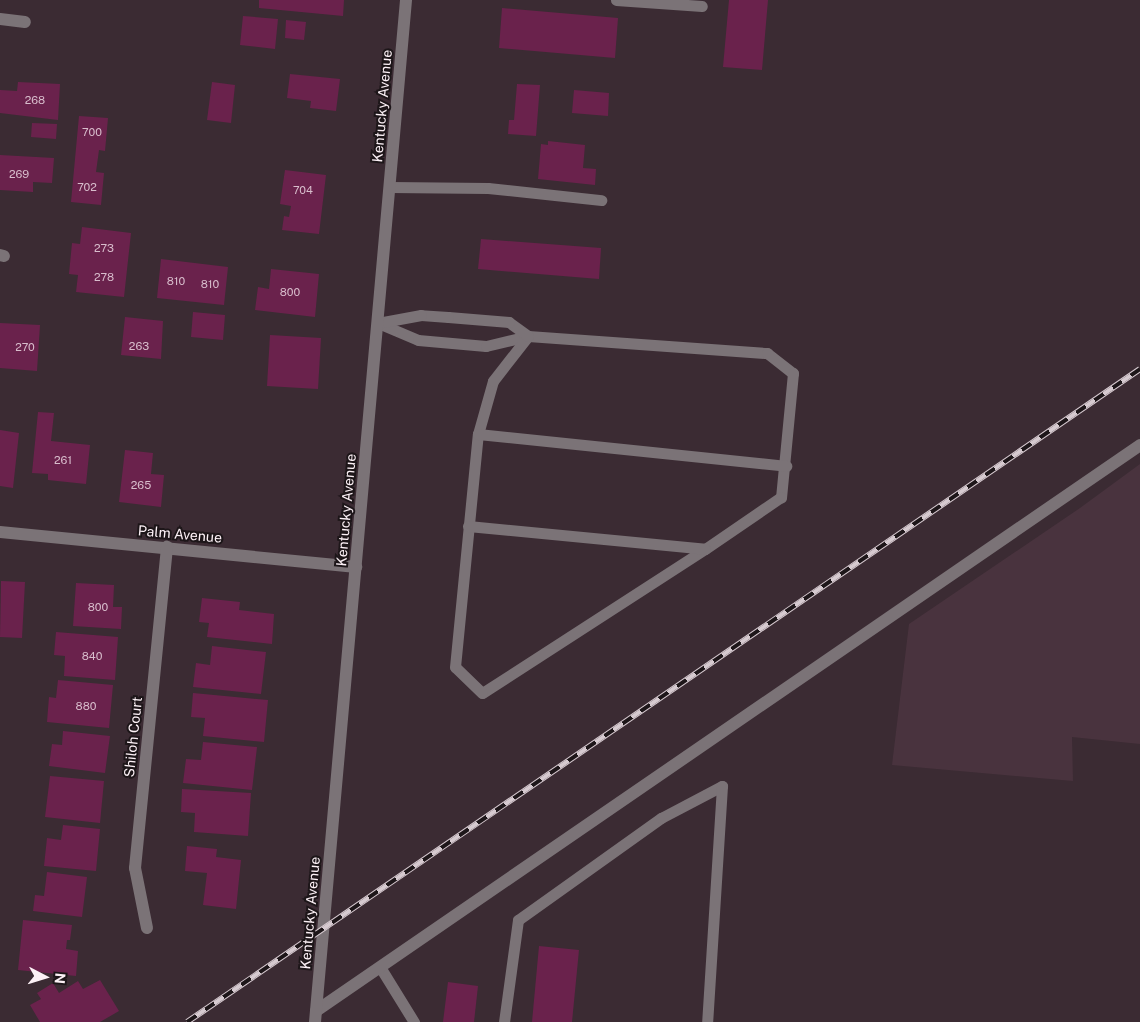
<!DOCTYPE html>
<html>
<head>
<meta charset="utf-8">
<style>
  body { margin:0 }
  #map { position:relative; width:1140px; height:1022px; overflow:hidden; background:#3b2b33; font-family:"Public Sans",sans-serif }
  div>[style] { position:absolute }
  .built>* { inset:0; background:#49333e }
  .building>* { inset:0; background:#6a224c }
  .service>* { height:11px; margin:-5.5px; padding:0 5.5px; transform-origin:5.5px; border-radius:5.5px; background:#7b7377 }
  .minor>* { height:12px; margin:-6px; padding:0 6px; transform-origin:6px; border-radius:6px; background:#7b7377 }
  .tertiary>* { height:12px; margin:-6px; padding:0 6px; transform-origin:6px; border-radius:6px; background:#7b7377 }
  .rail>* { height:5.5px; margin-top:-2.75px; transform-origin:0; background:repeating-linear-gradient(90deg,#1d1619 0 11px,#d6cad0 0 22px); box-sizing:border-box; border-block:1px solid #d6cad0 }
  span { translate:-50% -50%; white-space:nowrap; text-align:center; line-height:1.15; -webkit-text-stroke:4px #1d1619; paint-order:stroke }
  .number-label { font-size:11px; color:#d8bdcc }
  .number-label span { -webkit-text-stroke-width:0 }
  .street-label { font-size:14px; color:#fcf1f6 }
  .north { position:absolute; left:20px; top:952px; width:50px; height:50px; -webkit-text-stroke:4px #1d1619; paint-order:stroke; rotate:95deg; font-size:14px; font-weight:700; line-height:20px; text-align:center; color:#fcf1f6 }
  .north::after { content:''; display:block; margin:auto; width:18px; height:22px; background:#fcf1f6; clip-path:polygon(50% 0,100% 100%,50% 72%,0 100%) }
</style>
</head>
<body>
<div id="map">
  <div class="built">
    <div style="clip-path:polygon(1140px 464px,1140px 744px,1072px 737px,1073px 781px,892px 765px,909px 624px,1080px 508px)"></div>
  </div>
  <div class="building">
    <div style="clip-path:polygon(259px 0,344px 0,343px 16px,259px 8px)"></div>
    <div style="clip-path:polygon(729px 0,768px 0,762px 70px,723px 67px)"></div>
    <div style="clip-path:polygon(502px 8px,618px 18px,615px 58px,499px 48px)"></div>
    <div style="clip-path:polygon(243px 16px,278px 19px,275px 49px,240px 45px)"></div>
    <div style="clip-path:polygon(286px 20px,306px 22px,304px 40px,285px 38px)"></div>
    <div style="clip-path:polygon(290px 74px,340px 79px,336px 111px,310px 108px,311px 101px,287px 98px)"></div>
    <div style="clip-path:polygon(18px 82px,60px 84px,58px 120px,0 113px,0 90px,17px 91px)"></div>
    <div style="clip-path:polygon(212px 82px,235px 85px,231px 123px,207px 120px)"></div>
    <div style="clip-path:polygon(517px 84px,540px 85px,536px 136px,508px 134px,509px 120px,514px 120px)"></div>
    <div style="clip-path:polygon(574px 90px,609px 93px,608px 116px,572px 113px)"></div>
    <div style="clip-path:polygon(79px 116px,108px 118px,105px 151px,99px 150px,96px 172px,104px 173px,101px 205px,71px 202px)"></div>
    <div style="clip-path:polygon(32px 123px,57px 124px,56px 139px,31px 137px)"></div>
    <div style="clip-path:polygon(548px 141px,585px 145px,583px 168px,596px 169px,595px 185px,538px 179px,541px 144px,548px 145px)"></div>
    <div style="clip-path:polygon(0 155px,54px 158px,52px 183px,33px 182px,33px 192px,0 190px)"></div>
    <div style="clip-path:polygon(285px 170px,326px 175px,319px 234px,282px 230px,284px 216px,289px 217px,291px 206px,280px 204px)"></div>
    <div style="clip-path:polygon(82px 227px,131px 233px,124px 297px,76px 292px,78px 275px,69px 274px,72px 243px,80px 244px)"></div>
    <div style="clip-path:polygon(481px 239px,601px 248px,599px 279px,478px 269px)"></div>
    <div style="clip-path:polygon(161px 259px,228px 267px,224px 305px,157px 298px)"></div>
    <div style="clip-path:polygon(271px 269px,319px 274px,315px 317px,255px 310px,258px 287px,269px 289px)"></div>
    <div style="clip-path:polygon(193px 312px,225px 315px,223px 340px,191px 337px)"></div>
    <div style="clip-path:polygon(125px 317px,163px 321px,161px 359px,121px 355px)"></div>
    <div style="clip-path:polygon(0 323px,40px 325px,37px 371px,0 368px)"></div>
    <div style="clip-path:polygon(270px 335px,321px 338px,318px 389px,267px 386px)"></div>
    <div style="clip-path:polygon(38px 412px,54px 413px,51px 441px,90px 445px,86px 484px,48px 480px,48px 474px,32px 473px)"></div>
    <div style="clip-path:polygon(0 430px,19px 433px,13px 488px,0 486px)"></div>
    <div style="clip-path:polygon(125px 450px,153px 453px,151px 474px,164px 475px,161px 507px,119px 502px)"></div>
    <div style="clip-path:polygon(1px 581px,25px 582px,22px 638px,0 637px)"></div>
    <div style="clip-path:polygon(76px 583px,114px 585px,113px 607px,122px 607px,121px 629px,73px 626px)"></div>
    <div style="clip-path:polygon(202px 598px,240px 602px,239px 610px,274px 614px,272px 644px,207px 637px,209px 623px,199px 622px)"></div>
    <div style="clip-path:polygon(56px 632px,118px 637px,115px 680px,64px 676px,65px 656px,54px 655px)"></div>
    <div style="clip-path:polygon(212px 646px,266px 652px,261px 694px,193px 687px,196px 663px,210px 665px)"></div>
    <div style="clip-path:polygon(58px 680px,113px 685px,109px 728px,47px 722px,49px 697px,56px 698px)"></div>
    <div style="clip-path:polygon(193px 693px,268px 700px,264px 742px,203px 736px,205px 718px,191px 717px)"></div>
    <div style="clip-path:polygon(63px 731px,110px 736px,105px 773px,49px 766px,52px 744px,62px 745px)"></div>
    <div style="clip-path:polygon(203px 742px,257px 747px,252px 790px,183px 783px,186px 759px,201px 760px)"></div>
    <div style="clip-path:polygon(50px 776px,104px 781px,100px 823px,45px 817px)"></div>
    <div style="clip-path:polygon(182px 789px,251px 793px,248px 836px,194px 832px,195px 813px,181px 812px)"></div>
    <div style="clip-path:polygon(63px 825px,100px 829px,96px 871px,44px 866px,47px 838px,61px 840px)"></div>
    <div style="clip-path:polygon(187px 846px,217px 849px,216px 857px,241px 860px,236px 909px,203px 905px,207px 873px,185px 871px)"></div>
    <div style="clip-path:polygon(47px 872px,87px 877px,82px 917px,33px 911px,35px 895px,44px 896px)"></div>
    <div style="clip-path:polygon(23px 920px,72px 925px,70px 940px,67px 940px,66px 949px,78px 951px,76px 976px,18px 970px)"></div>
    <div style="clip-path:polygon(539px 946px,579px 950px,572px 1022px,532px 1022px)"></div>
    <div style="clip-path:polygon(100px 980px,119px 1011px,100px 1022px,40px 1022px,30px 1005px,41px 999px,37px 993px,53px 983px,59px 993px,78px 981px,83px 989px)"></div>
    <div style="clip-path:polygon(448px 982px,478px 986px,474px 1022px,443px 1022px)"></div>
  </div>
  <div class="service">
    <div style="left:616px;top:0;width:86px;rotate:4deg"></div>
    <div style="left:390px;top:187px;width:98px;rotate:0.6deg"></div>
    <div style="left:488px;top:188px;width:114px;rotate:6.1deg"></div>
    <div style="left:378px;top:323px;width:43px;rotate:23deg"></div>
    <div style="left:418px;top:340px;width:68px;rotate:5deg"></div>
    <div style="left:486px;top:346px;width:43px;rotate:-13.4deg"></div>
    <div style="left:528px;top:336px;width:240px;rotate:4.1deg"></div>
    <div style="left:767px;top:353px;width:33px;rotate:38deg"></div>
    <div style="left:793px;top:373px;width:125px;rotate:95.5deg"></div>
    <div style="left:781px;top:497px;width:92px;rotate:145.6deg"></div>
    <div style="left:705px;top:549px;width:265px;rotate:147.1deg"></div>
    <div style="left:482px;top:693px;width:37px;rotate:-136deg"></div>
    <div style="left:455px;top:667px;width:234px;rotate:-84.4deg"></div>
    <div style="left:478px;top:434px;width:55px;rotate:-74.2deg"></div>
    <div style="left:493px;top:381px;width:57px;rotate:-52.1deg"></div>
    <div style="left:528px;top:336px;width:24px;rotate:-144deg"></div>
    <div style="left:509px;top:322px;width:61px;rotate:-175.3deg"></div>
    <div style="left:448px;top:317px;width:27px;rotate:-176deg"></div>
    <div style="left:421px;top:315px;width:44px;rotate:169.5deg"></div>
    <div style="left:478px;top:434px;width:310px;rotate:5.9deg"></div>
    <div style="left:468px;top:526px;width:238px;rotate:5.5deg"></div>
    <div style="left:380px;top:967px;width:65px;rotate:58.3deg"></div>
    <div style="left:504px;top:1022px;width:103px;rotate:-82.2deg"></div>
    <div style="left:518px;top:920px;width:176px;rotate:-35.5deg"></div>
    <div style="left:661px;top:818px;width:69px;rotate:-27.7deg"></div>
    <div style="left:722px;top:786px;width:236px;rotate:93.6deg"></div>
  </div>
  <div class="minor">
    <div style="left:0;top:19px;width:25px;rotate:7deg"></div>
    <div style="left:0;top:255px;width:4px;rotate:14deg"></div>
    <div style="left:0;top:532px;width:358px;rotate:5.6deg"></div>
    <div style="left:147px;top:928px;width:61px;rotate:-101.3deg"></div>
    <div style="left:135px;top:868px;width:323px;rotate:-84.3deg"></div>
    <div style="left:316px;top:1011px;width:1000px;rotate:-34.48deg"></div>
  </div>
  <div class="tertiary">
    <div style="left:315px;top:1022px;width:1026px;rotate:-84.91deg"></div>
  </div>
  <div class="rail">
    <div style="left:187px;top:1022px;width:1155px;rotate:-34.42deg"></div>
  </div>
  <div class="number-label">
    <span style="left:35px;top:100px">268</span>
    <span style="left:92px;top:132px">700</span>
    <span style="left:19px;top:174px">269</span>
    <span style="left:87px;top:187px">702</span>
    <span style="left:303px;top:190px">704</span>
    <span style="left:104px;top:248px">273</span>
    <span style="left:104px;top:277px">278</span>
    <span style="left:176px;top:281px">810</span>
    <span style="left:210px;top:284px">810</span>
    <span style="left:290px;top:292px">800</span>
    <span style="left:139px;top:346px">263</span>
    <span style="left:25px;top:347px">270</span>
    <span style="left:63px;top:460px">261</span>
    <span style="left:141px;top:485px">265</span>
    <span style="left:98px;top:607px">800</span>
    <span style="left:92px;top:656px">840</span>
    <span style="left:86px;top:706px">880</span>
  </div>
  <div class="street-label">
    <span style="left:382px;top:106px;rotate:-85deg">Kentucky Avenue</span>
    <span style="left:346px;top:510px;rotate:-85deg">Kentucky Avenue</span>
    <span style="left:180px;top:534px;rotate:5deg">Palm Avenue</span>
    <span style="left:133px;top:737px;rotate:-84deg">Shiloh Court</span>
    <span style="left:310px;top:913px;rotate:-85deg">Kentucky Avenue</span>
  </div>
  <div class="north">N</div>
</div>
</body>
</html>
